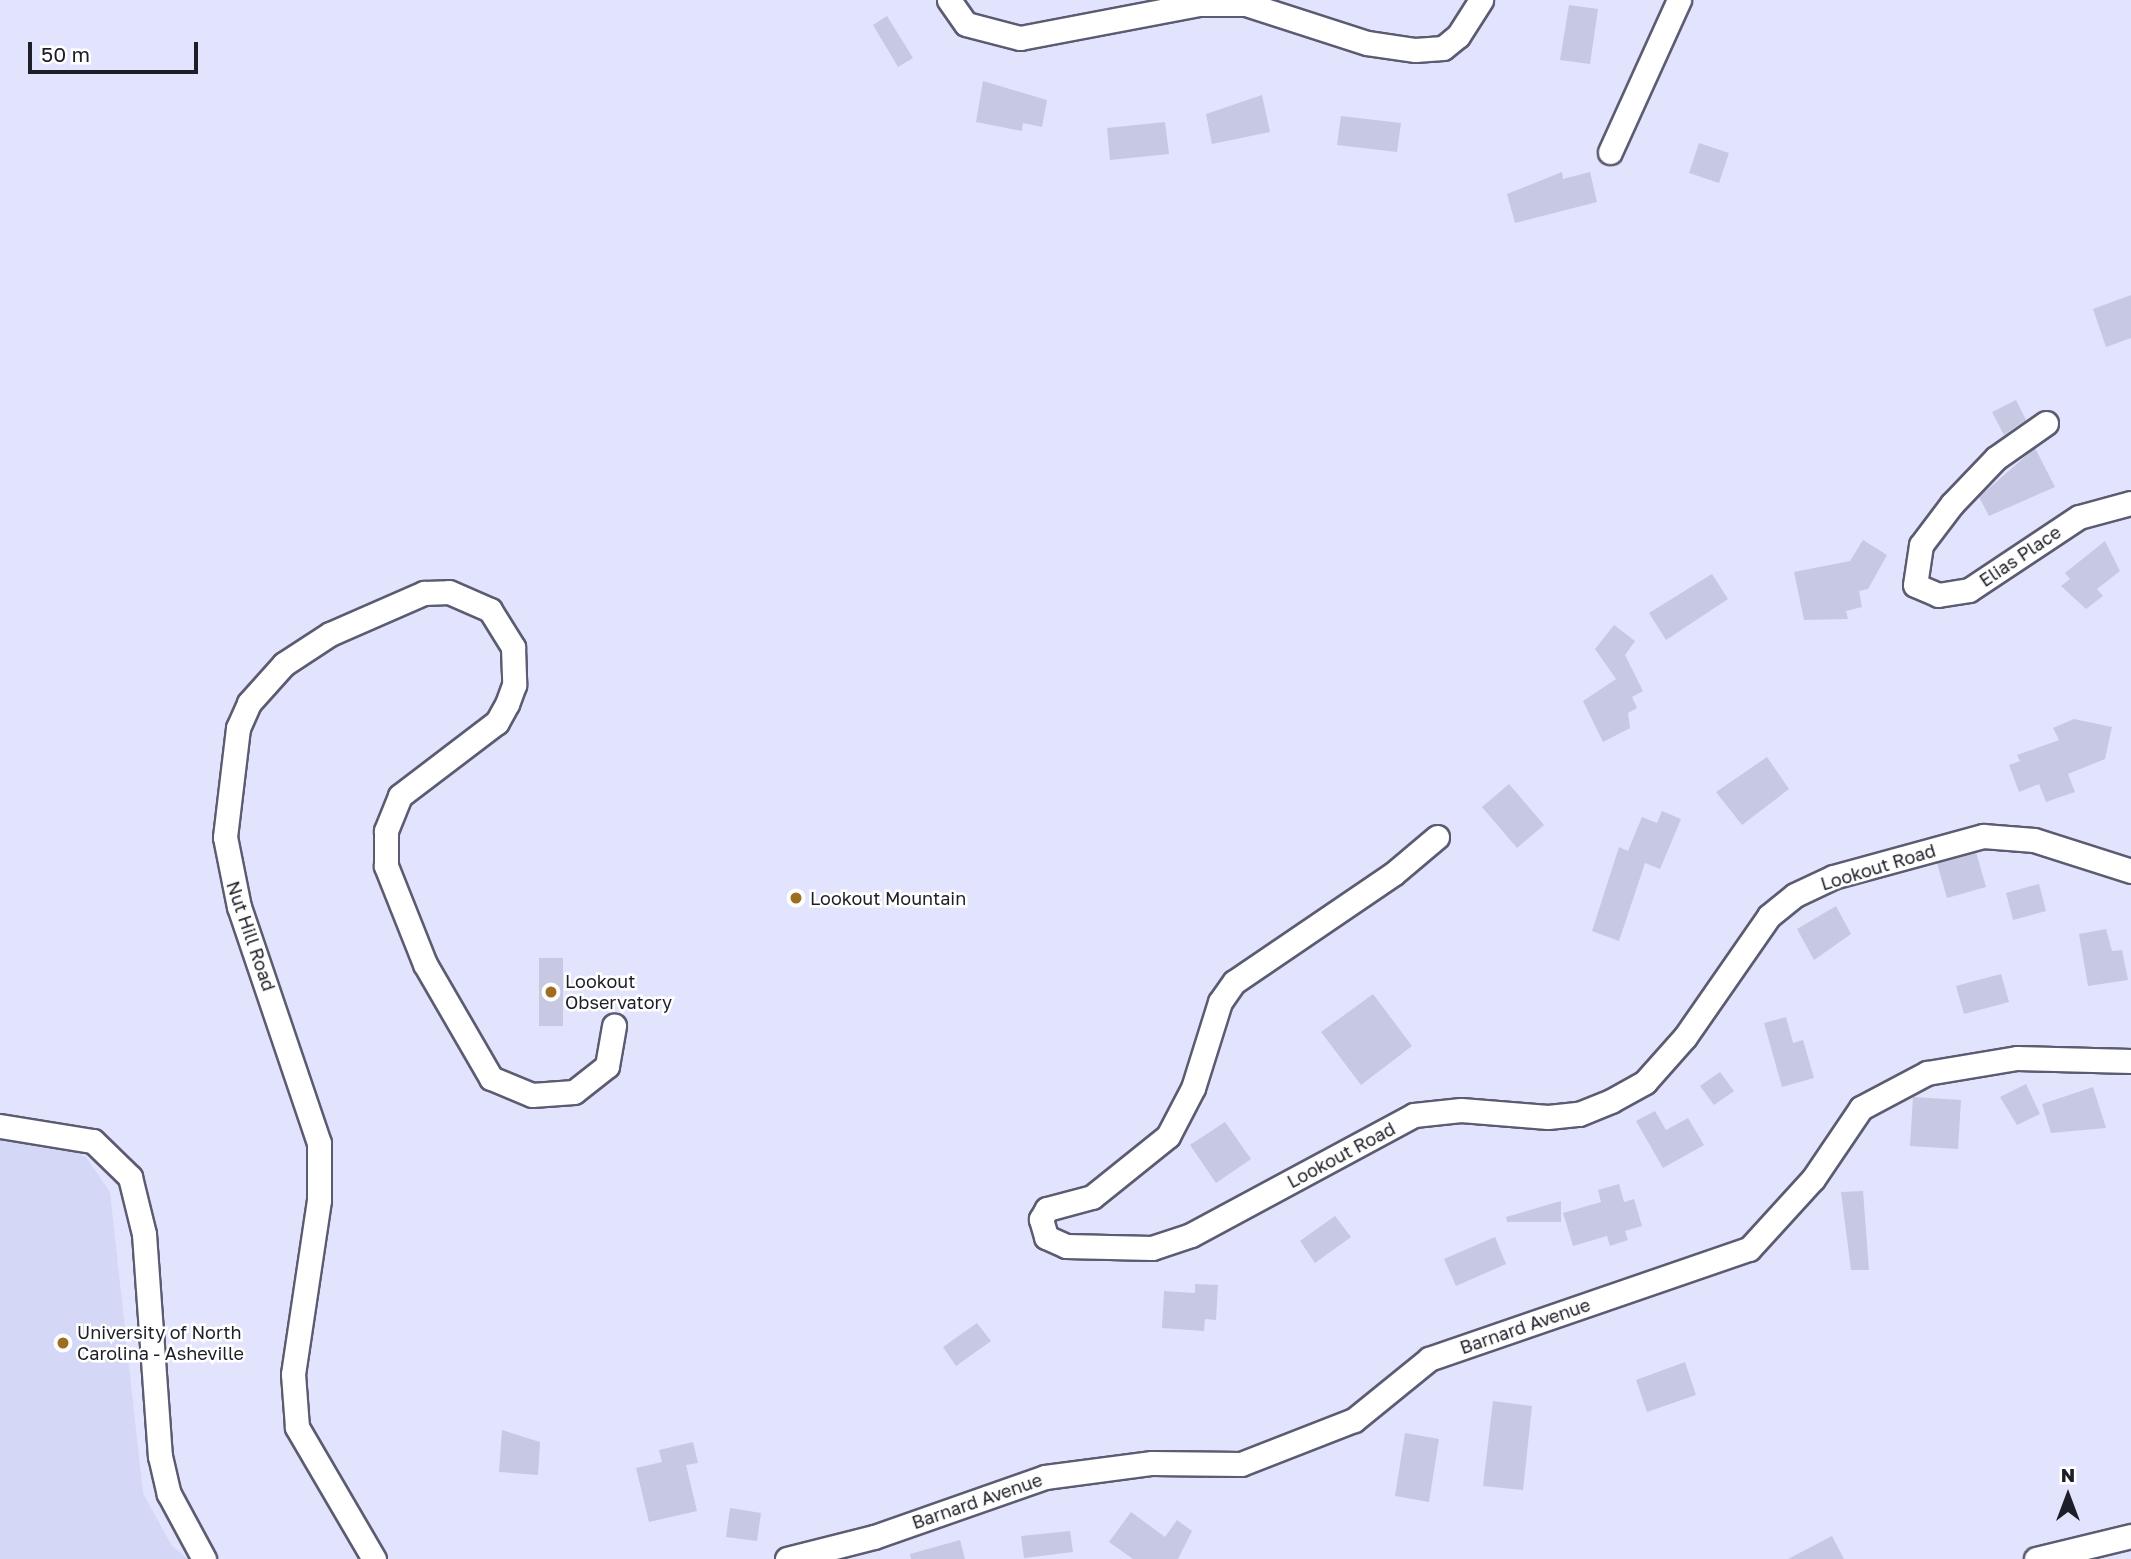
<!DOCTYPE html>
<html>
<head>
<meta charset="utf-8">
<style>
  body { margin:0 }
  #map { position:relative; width:2131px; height:1559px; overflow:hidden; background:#e2e4fd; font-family:"Golos Text",sans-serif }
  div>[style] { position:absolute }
  .built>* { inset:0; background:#d5d7f7 }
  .building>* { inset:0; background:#c7c8e1 }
  .roads { filter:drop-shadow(2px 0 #5b5c72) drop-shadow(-2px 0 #5b5c72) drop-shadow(0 2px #5b5c72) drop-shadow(0 -2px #5b5c72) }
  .street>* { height:23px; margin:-11.5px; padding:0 11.5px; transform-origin:11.5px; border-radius:11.5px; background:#fff }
  .dots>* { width:19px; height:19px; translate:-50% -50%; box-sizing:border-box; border:4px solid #fff; border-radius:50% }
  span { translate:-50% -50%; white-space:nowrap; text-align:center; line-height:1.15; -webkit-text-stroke:5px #fff; paint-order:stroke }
  .street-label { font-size:18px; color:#1d1e27 }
  .poi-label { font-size:18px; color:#1d1e27 }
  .left { translate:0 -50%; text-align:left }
  .north { position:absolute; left:2033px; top:1461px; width:70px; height:70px; -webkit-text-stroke:5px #fff; paint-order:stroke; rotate:0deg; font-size:19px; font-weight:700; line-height:28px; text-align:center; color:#1d1e27 }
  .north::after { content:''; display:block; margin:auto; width:24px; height:32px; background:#1d1e27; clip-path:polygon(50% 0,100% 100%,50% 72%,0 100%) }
  .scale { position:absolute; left:28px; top:42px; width:170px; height:32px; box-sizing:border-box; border:4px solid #1d1e27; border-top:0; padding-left:9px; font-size:21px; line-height:24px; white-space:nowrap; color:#1d1e27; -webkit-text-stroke:5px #fff; paint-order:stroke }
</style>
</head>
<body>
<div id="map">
  <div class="built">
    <div style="clip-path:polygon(0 1137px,58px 1144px,86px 1157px,110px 1192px,143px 1493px,172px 1546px,188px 1559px,0 1559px)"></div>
  </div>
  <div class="building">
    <div style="clip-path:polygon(1569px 5px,1598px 9px,1590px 64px,1560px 60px)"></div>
    <div style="clip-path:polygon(887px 16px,913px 58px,898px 67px,873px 25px)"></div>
    <div style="clip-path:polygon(983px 81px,1047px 100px,1042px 127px,1023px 123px,1022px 131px,976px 122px)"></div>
    <div style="clip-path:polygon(1262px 95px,1270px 132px,1212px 144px,1206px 114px)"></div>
    <div style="clip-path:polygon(1341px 116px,1401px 123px,1397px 152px,1337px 145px)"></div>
    <div style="clip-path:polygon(1165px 122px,1169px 154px,1110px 160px,1107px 128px)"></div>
    <div style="clip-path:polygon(1699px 143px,1729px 153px,1719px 183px,1689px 173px)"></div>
    <div style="clip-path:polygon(1562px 172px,1563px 179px,1590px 172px,1597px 202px,1515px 223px,1507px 194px)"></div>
    <div style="clip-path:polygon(2131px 295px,2131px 338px,2106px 347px,2093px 309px)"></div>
    <div style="clip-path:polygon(2016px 400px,2026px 420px,2004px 435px,1992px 412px)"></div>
    <div style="clip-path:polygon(2035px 448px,2055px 487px,1989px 516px,1979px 497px)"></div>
    <div style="clip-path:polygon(1863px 540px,1887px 555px,1868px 589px,1859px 591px,1862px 607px,1846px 611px,1848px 619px,1804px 620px,1794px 572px,1850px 561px)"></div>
    <div style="clip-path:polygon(2105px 541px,2120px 571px,2097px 589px,2103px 596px,2086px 609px,2061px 586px,2070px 579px,2065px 573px)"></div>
    <div style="clip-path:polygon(1712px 574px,1728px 599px,1666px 640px,1649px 613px)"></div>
    <div style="clip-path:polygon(1614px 625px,1635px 641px,1625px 655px,1643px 691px,1632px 697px,1637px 708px,1628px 713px,1630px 728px,1603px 742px,1583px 701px,1616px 679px,1595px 649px)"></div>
    <div style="clip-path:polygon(2074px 719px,2112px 727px,2105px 759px,2068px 774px,2075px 792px,2046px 802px,2039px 784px,2019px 792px,2009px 765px,2020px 761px,2017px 755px,2059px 740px,2053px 728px)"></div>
    <div style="clip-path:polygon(1767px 757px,1789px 789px,1742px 825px,1716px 792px)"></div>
    <div style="clip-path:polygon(1509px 784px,1544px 825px,1517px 848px,1482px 807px)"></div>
    <div style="clip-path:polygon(1662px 811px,1681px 819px,1660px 869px,1645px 863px,1619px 941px,1592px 931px,1619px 847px,1628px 851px,1642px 817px,1657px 823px)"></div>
    <div style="clip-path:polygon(1976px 852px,1986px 887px,1947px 898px,1937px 863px)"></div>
    <div style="clip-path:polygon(2039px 884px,2046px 911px,2013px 920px,2006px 893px)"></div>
    <div style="clip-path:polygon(1836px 906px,1851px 934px,1814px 960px,1797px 929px)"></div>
    <div style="clip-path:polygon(2106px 929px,2112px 951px,2122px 950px,2128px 980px,2088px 986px,2079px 934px)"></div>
    <div style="clip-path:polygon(539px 958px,563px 958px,563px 1026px,539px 1026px)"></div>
    <div style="clip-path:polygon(2001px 974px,2009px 1002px,1964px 1014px,1956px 986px)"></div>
    <div style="clip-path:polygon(1373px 994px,1412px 1046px,1361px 1085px,1321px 1032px)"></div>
    <div style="clip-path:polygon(1786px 1017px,1793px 1043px,1803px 1040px,1814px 1078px,1782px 1087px,1764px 1023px)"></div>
    <div style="clip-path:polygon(1720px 1072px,1734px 1091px,1714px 1105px,1700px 1086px)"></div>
    <div style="clip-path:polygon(2026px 1084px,2040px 1114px,2017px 1125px,2000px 1097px)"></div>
    <div style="clip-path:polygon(2093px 1087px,2106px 1128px,2051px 1133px,2042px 1104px)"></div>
    <div style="clip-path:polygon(1913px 1097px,1961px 1100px,1958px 1149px,1910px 1146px)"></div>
    <div style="clip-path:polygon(1655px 1111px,1666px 1130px,1688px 1118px,1704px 1145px,1663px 1168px,1636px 1121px)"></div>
    <div style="clip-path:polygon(1225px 1122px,1251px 1159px,1216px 1183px,1190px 1145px)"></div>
    <div style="clip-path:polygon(1619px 1184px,1624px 1202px,1634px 1199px,1642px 1226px,1625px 1231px,1628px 1240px,1610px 1246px,1607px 1236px,1573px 1246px,1563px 1213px,1601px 1202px,1598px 1190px)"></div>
    <div style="clip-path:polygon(1863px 1191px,1869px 1270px,1851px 1270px,1841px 1192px)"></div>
    <div style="clip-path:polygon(1561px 1201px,1561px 1222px,1507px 1222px,1506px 1217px)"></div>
    <div style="clip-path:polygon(1335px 1216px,1351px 1237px,1315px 1263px,1300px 1241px)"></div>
    <div style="clip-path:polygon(1495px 1237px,1506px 1264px,1456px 1286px,1444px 1259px)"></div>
    <div style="clip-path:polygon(1195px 1284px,1218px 1285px,1216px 1320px,1205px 1319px,1204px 1331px,1162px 1328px,1164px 1291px,1195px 1293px)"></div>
    <div style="clip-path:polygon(977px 1323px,991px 1341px,956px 1366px,943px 1347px)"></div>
    <div style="clip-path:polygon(1685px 1362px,1696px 1395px,1647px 1412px,1636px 1380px)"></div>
    <div style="clip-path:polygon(1493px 1401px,1532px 1406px,1523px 1490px,1483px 1486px)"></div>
    <div style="clip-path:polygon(502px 1430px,540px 1442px,538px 1475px,499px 1472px)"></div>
    <div style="clip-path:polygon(1405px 1433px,1439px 1439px,1429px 1502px,1395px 1496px)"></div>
    <div style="clip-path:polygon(693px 1442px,698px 1463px,686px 1465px,697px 1511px,649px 1522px,636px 1468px,662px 1462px,659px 1450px)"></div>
    <div style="clip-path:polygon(730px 1508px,761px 1513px,757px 1541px,726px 1537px)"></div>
    <div style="clip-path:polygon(1131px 1512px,1165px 1537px,1177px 1520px,1192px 1531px,1178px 1559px,1133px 1559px,1109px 1542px)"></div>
    <div style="clip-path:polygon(1070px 1531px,1073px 1552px,1024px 1558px,1021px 1536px)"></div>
    <div style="clip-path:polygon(1832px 1536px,1844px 1559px,1788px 1559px)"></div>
    <div style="clip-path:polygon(960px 1540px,965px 1559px,911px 1559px,910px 1554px)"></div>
  </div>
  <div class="roads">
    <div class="street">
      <div style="left:949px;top:0;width:29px;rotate:55deg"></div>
      <div style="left:966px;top:24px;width:56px;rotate:14.5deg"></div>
      <div style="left:1020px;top:38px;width:181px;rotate:-10.8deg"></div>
      <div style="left:1198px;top:4px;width:48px"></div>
      <div style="left:1246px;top:4px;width:127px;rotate:17.9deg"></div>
      <div style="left:1367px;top:43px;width:49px;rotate:8.3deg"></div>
      <div style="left:1415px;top:50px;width:28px;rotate:-4deg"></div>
      <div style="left:1443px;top:48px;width:19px;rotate:-39deg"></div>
      <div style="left:1458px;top:36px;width:43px;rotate:-57.4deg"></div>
      <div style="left:1610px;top:152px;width:167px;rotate:-65.6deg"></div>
      <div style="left:2046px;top:423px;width:61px;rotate:145deg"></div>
      <div style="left:1996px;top:458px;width:64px;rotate:133.7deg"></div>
      <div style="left:1952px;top:504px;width:51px;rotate:127.1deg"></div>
      <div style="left:1921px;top:545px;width:40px;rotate:98.5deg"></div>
      <div style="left:1915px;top:585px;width:25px;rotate:23deg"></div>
      <div style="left:1938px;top:595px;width:31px;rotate:-9deg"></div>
      <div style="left:1969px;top:590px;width:132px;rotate:-33.6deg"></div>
      <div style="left:2079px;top:517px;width:54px;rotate:-15.1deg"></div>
      <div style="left:1437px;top:837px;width:57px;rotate:139.9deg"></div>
      <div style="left:1393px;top:874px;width:192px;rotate:145.8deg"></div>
      <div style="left:1234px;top:982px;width:24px;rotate:125deg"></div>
      <div style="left:1220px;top:1002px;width:90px;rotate:107.4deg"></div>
      <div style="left:1193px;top:1088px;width:54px;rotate:117.5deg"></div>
      <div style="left:1168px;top:1136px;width:97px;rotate:141.2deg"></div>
      <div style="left:1092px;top:1197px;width:47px;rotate:165.1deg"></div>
      <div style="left:1047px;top:1209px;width:12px;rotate:121deg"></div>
      <div style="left:1041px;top:1219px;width:19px;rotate:74deg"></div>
      <div style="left:1046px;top:1237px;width:22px;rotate:24deg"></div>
      <div style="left:1066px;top:1246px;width:86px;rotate:1.3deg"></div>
      <div style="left:1152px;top:1248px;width:41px;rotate:-18.4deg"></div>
      <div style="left:1191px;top:1235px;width:253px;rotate:-28.3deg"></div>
      <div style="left:1414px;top:1115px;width:47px;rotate:-6.1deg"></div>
      <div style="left:1461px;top:1110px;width:87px;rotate:4.6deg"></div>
      <div style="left:1548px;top:1117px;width:31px;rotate:-6deg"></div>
      <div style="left:1579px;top:1114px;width:35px;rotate:-22deg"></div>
      <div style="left:1611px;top:1101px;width:39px;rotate:-29deg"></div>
      <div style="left:1645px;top:1082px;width:60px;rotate:-48.4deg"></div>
      <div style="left:1685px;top:1037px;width:147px;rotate:-55.2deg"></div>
      <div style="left:1769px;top:916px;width:33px;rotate:-39deg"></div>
      <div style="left:1795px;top:895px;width:42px;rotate:-25.3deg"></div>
      <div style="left:1833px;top:877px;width:156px;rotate:-15.3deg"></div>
      <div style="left:1983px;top:836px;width:51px;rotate:4.5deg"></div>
      <div style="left:2034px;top:840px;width:102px;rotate:17.7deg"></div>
      <div style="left:0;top:1126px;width:94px;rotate:9.2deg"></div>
      <div style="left:93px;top:1141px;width:52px;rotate:44.2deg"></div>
      <div style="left:130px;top:1177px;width:59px;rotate:76.2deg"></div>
      <div style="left:144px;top:1234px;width:223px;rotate:85.9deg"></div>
      <div style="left:160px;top:1456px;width:39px;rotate:77deg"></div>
      <div style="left:169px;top:1494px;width:74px;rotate:61.7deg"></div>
      <div style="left:374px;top:1559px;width:153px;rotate:-120.3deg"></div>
      <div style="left:297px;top:1427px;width:53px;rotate:-94.3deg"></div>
      <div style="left:293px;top:1374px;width:176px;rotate:-81.5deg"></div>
      <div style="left:319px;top:1200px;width:57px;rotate:-90deg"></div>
      <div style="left:319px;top:1143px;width:249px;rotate:-108.7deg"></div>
      <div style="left:239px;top:907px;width:71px;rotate:-101.3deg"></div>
      <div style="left:225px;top:837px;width:110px;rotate:-83.2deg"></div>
      <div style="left:238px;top:728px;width:27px;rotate:-66deg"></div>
      <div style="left:249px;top:703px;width:52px;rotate:-48.1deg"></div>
      <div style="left:284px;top:664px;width:55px;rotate:-33.1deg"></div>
      <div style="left:330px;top:634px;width:103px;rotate:-23.6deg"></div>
      <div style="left:424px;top:593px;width:25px;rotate:-2deg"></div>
      <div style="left:449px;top:592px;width:45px;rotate:23.7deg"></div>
      <div style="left:490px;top:610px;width:44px;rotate:58.1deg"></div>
      <div style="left:513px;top:647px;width:38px;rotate:88deg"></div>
      <div style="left:514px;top:685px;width:20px;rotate:110deg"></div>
      <div style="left:507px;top:704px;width:21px;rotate:119deg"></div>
      <div style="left:497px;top:722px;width:122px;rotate:142.7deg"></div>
      <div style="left:400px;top:796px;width:38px;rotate:112deg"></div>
      <div style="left:386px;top:831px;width:35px;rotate:90deg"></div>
      <div style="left:386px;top:866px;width:105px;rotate:68.3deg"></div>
      <div style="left:425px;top:964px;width:132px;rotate:59.9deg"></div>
      <div style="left:491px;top:1078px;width:44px;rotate:22.5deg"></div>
      <div style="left:532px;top:1095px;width:42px;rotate:-4.1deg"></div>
      <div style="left:574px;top:1092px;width:42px;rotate:-38.2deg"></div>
      <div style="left:607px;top:1066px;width:41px;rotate:-80.1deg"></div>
      <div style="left:787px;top:1559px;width:90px;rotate:-14.2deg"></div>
      <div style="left:874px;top:1537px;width:181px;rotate:-19.3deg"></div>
      <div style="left:1045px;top:1477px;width:108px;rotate:-7.5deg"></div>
      <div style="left:1152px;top:1463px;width:89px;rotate:0.6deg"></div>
      <div style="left:1241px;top:1464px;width:121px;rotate:-21.3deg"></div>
      <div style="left:1354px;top:1420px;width:97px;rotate:-39.1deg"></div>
      <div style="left:1429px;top:1359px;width:338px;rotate:-19deg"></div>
      <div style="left:1749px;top:1249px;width:95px;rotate:-47.6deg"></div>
      <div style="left:1813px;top:1179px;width:86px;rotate:-55.9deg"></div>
      <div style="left:1861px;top:1108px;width:75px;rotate:-27.9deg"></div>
      <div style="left:1927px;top:1073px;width:91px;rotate:-9.5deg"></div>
      <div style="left:2017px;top:1058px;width:114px;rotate:1.5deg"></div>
      <div style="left:2036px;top:1559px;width:98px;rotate:-13.6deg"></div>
    </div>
  </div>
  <div class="dots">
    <div style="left:796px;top:898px;background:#9d6e20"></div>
    <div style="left:551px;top:992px;background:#9d6e20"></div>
    <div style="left:63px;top:1343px;background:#9d6e20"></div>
  </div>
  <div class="street-label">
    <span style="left:2020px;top:556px;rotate:-34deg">Elias Place</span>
    <span style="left:1878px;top:867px;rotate:-17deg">Lookout Road</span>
    <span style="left:251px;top:936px;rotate:71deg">Nut Hill Road</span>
    <span style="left:1341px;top:1155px;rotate:-28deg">Lookout Road</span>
    <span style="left:1525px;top:1326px;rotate:-19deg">Barnard Avenue</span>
    <span style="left:977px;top:1501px;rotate:-19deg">Barnard Avenue</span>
  </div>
  <div class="poi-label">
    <span class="left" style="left:810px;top:898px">Lookout Mountain</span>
    <span class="left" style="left:565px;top:992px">Lookout<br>Observatory</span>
    <span class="left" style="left:77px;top:1343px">University of North<br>Carolina - Asheville</span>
  </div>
  <div class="north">N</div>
  <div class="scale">50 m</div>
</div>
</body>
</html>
